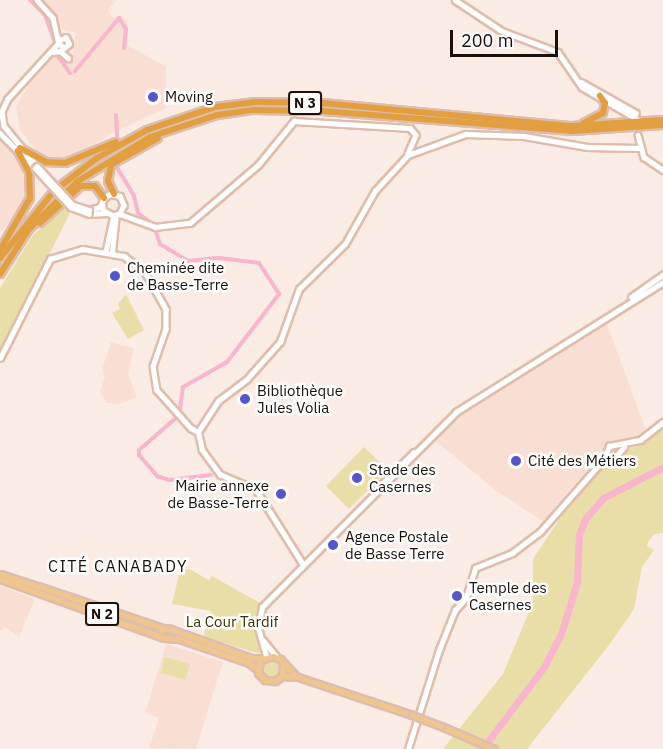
<!DOCTYPE html>
<html>
<head>
<meta charset="utf-8">
<style>
  body { margin:0 }
  #map { position:relative; width:663px; height:749px; overflow:hidden; background:#faece5; font-family:"IBM Plex Sans",sans-serif }
  div>[style] { position:absolute }
  .built>* { inset:0; background:#f9dfd3 }
  .green>* { inset:0; background:#e9dea7 }
  .round { border-radius:50% }
  .canal>* { height:4px; margin:-2px; padding:0 2px; transform-origin:2px; border-radius:2px; background:#f8b5cd }
  .river>* { height:7px; margin:-3.5px; padding:0 3.5px; transform-origin:3.5px; border-radius:3.5px; background:#f8b5cd }
  .roads { filter:drop-shadow(2px 0 #dfbdad) drop-shadow(-2px 0 #dfbdad) drop-shadow(0 2px #dfbdad) drop-shadow(0 -2px #dfbdad) }
  .secondary>* { height:4.5px; margin:-2.25px; padding:0 2.25px; transform-origin:2.25px; border-radius:2.25px; background:#fff }
  .primary>* { height:5px; margin:-2.5px; padding:0 2.5px; transform-origin:2.5px; border-radius:2.5px; background:#eec58c }
  .highway>* { height:6px; margin:-3px; padding:0 3px; transform-origin:3px; border-radius:3px; background:#e29f3f }
  .bridges { filter:drop-shadow(2px 0 #dfbdad) drop-shadow(-2px 0 #dfbdad) drop-shadow(0 2px #dfbdad) drop-shadow(0 -2px #dfbdad) }
  .secondary-bridge>* { height:4.5px; margin:-2.25px; padding:0 2.25px; transform-origin:2.25px; border-radius:2.25px; background:#fff }
  .primary-bridge>* { height:5px; margin:-2.5px; padding:0 2.5px; transform-origin:2.5px; border-radius:2.5px; background:#eec58c }
  .dots>* { width:16px; height:16px; translate:-50% -50%; box-sizing:border-box; border:3px solid #fcfcfc; border-radius:50% }
  span { translate:-50% -50%; white-space:nowrap; text-align:center; line-height:1.15; -webkit-text-stroke:5px #fcfcfc; paint-order:stroke }
  .shield-label span { padding:2px 4px; background:#fcfcfc; border:2px solid; border-radius:4px; -webkit-text-stroke-width:0 }
  .shield-label { font-size:14px; color:#1a0f09; font-weight:700 }
  .poi-label { font-size:15px; color:#1a0f09 }
  .left { translate:0 -50%; text-align:left }
  .right { translate:-100% -50%; text-align:right }
  .park-label { font-size:15px; color:#3b3200 }
  .neighbourhood-label { font-size:16px; color:#1a0f09; letter-spacing:1.5px }
  .scale { position:absolute; left:450px; top:30px; width:108px; height:27px; box-sizing:border-box; border:3px solid #1a0f09; border-top:0; padding-left:8px; font-size:18px; line-height:21px; white-space:nowrap; color:#1a0f09; -webkit-text-stroke:4px #fcfcfc; paint-order:stroke }
</style>
</head>
<body>
<div id="map">
  <div class="built">
    <div style="clip-path:polygon(42px 0,117px 0,108px 10px,113px 18px,121px 15px,127px 20px,128px 46px,166px 66px,166px 108px,112px 133px,74px 158px,56px 160px,38px 153px,20px 130px,16px 107px,35px 73px,55px 54px,61px 54px,65px 60px,72px 57px,76px 33px,62px 29px)"></div>
    <div style="clip-path:polygon(0 136px,16px 153px,27px 187px,25px 203px,0 233px)"></div>
    <div style="clip-path:polygon(606px 321px,647px 433px,624px 444px,605px 444px,604px 456px,568px 491px,544px 522px,498px 492px,434px 440px,477px 400px)"></div>
    <div style="clip-path:polygon(111px 342px,134px 348px,128px 374px,137px 397px,119px 404px,106px 403px,100px 391px,105px 376px,102px 369px)"></div>
    <div style="clip-path:polygon(0 585px,35px 599px,19px 637px,5px 627px,0 631px)"></div>
    <div style="clip-path:polygon(166px 644px,223px 662px,196px 749px,149px 748px,159px 718px,145px 713px)"></div>
  </div>
  <div class="green">
    <div style="clip-path:polygon(66px 206px,71px 211px,0 353px,0 288px,33px 235px)"></div>
    <div style="clip-path:polygon(126px 294px,144px 330px,128px 339px,112px 313px,120px 309px,118px 304px)"></div>
    <div style="clip-path:polygon(663px 428px,663px 533px,654px 534px,648px 542px,647px 546px,654px 550px,642px 567px,634px 609px,609px 645px,527px 749px,443px 749px,503px 674px,533px 602px,533px 559px,579px 490px,603px 465px,617px 461px,626px 449px,639px 446px)"></div>
    <div style="clip-path:polygon(364px 447px,388px 470px,349px 509px,326px 486px)"></div>
    <div style="clip-path:polygon(189px 569px,209px 580px,212px 576px,260px 603px,254px 621px,260px 654px,203px 637px,211px 611px,172px 604px,180px 570px)"></div>
    <div style="clip-path:polygon(165px 657px,190px 664px,185px 680px,161px 673px)"></div>
    <div class="round" style="left:260px;top:657px;width:22px;height:22px"></div>
  </div>
  <div class="canal">
    <div style="left:30px;top:0;width:21px;rotate:45deg"></div>
    <div style="left:45px;top:15px;width:27px;rotate:70deg"></div>
    <div style="left:58px;top:56px;width:21px;rotate:55deg"></div>
    <div style="left:75px;top:71px;width:69px;rotate:-50.3deg"></div>
    <div style="left:119px;top:18px;width:13px;rotate:58deg"></div>
    <div style="left:126px;top:29px;width:19px;rotate:96deg"></div>
    <div style="left:116px;top:115px;width:22px;rotate:87deg"></div>
    <div style="left:115px;top:164px;width:37px;rotate:59deg"></div>
    <div style="left:134px;top:196px;width:17px;rotate:77deg"></div>
    <div style="left:138px;top:213px;width:20px;rotate:37deg"></div>
    <div style="left:156px;top:232px;width:13px;rotate:72deg"></div>
    <div style="left:160px;top:244px;width:33px;rotate:31deg"></div>
    <div style="left:188px;top:261px;width:31px;rotate:-6deg"></div>
    <div style="left:219px;top:258px;width:40px;rotate:7.1deg"></div>
    <div style="left:259px;top:263px;width:37px;rotate:57deg"></div>
    <div style="left:279px;top:294px;width:86px;rotate:127.4deg"></div>
    <div style="left:227px;top:362px;width:51px;rotate:150.4deg"></div>
    <div style="left:183px;top:387px;width:27px;rotate:98deg"></div>
    <div style="left:176px;top:418px;width:49px;rotate:139.1deg"></div>
    <div style="left:139px;top:450px;width:5px;rotate:90deg"></div>
    <div style="left:139px;top:455px;width:28px;rotate:49deg"></div>
    <div style="left:157px;top:476px;width:13px;rotate:18deg"></div>
    <div style="left:169px;top:480px;width:42px;rotate:-6.8deg"></div>
  </div>
  <div class="river">
    <div style="left:482px;top:749px;width:103px;rotate:-52.9deg"></div>
    <div style="left:544px;top:667px;width:37px;rotate:-63deg"></div>
    <div style="left:561px;top:634px;width:54px;rotate:-72.9deg"></div>
    <div style="left:577px;top:582px;width:47px;rotate:-87.6deg"></div>
    <div style="left:579px;top:535px;width:17px;rotate:-69deg"></div>
    <div style="left:585px;top:519px;width:28px;rotate:-49deg"></div>
    <div style="left:603px;top:498px;width:68px;rotate:-27.3deg"></div>
  </div>
  <div class="roads">
    <div class="secondary">
      <div style="left:37px;top:0;width:24px;rotate:48deg"></div>
      <div style="left:53px;top:18px;width:26px;rotate:77deg"></div>
      <div style="left:59px;top:43px;width:76px;rotate:132.3deg"></div>
      <div style="left:8px;top:99px;width:14px;rotate:115deg"></div>
      <div style="left:2px;top:112px;width:14px;rotate:82deg"></div>
      <div style="left:4px;top:126px;width:52px;rotate:50.5deg"></div>
      <div style="left:455px;top:0;width:56px;rotate:33.4deg"></div>
      <div style="left:502px;top:31px;width:60px;rotate:20.6deg"></div>
      <div style="left:558px;top:52px;width:42px;rotate:55.6deg"></div>
      <div style="left:582px;top:87px;width:64px;rotate:30.2deg"></div>
      <div style="left:59px;top:43px;width:7px;rotate:45deg"></div>
      <div style="left:64px;top:48px;width:6px;rotate:-39deg"></div>
      <div style="left:69px;top:44px;width:7px;rotate:-117deg"></div>
      <div style="left:66px;top:38px;width:6px;rotate:162deg"></div>
      <div style="left:53px;top:52px;width:7px;rotate:-8deg"></div>
      <div style="left:60px;top:51px;width:11px;rotate:41deg"></div>
      <div style="left:581px;top:82px;width:63px;rotate:29.4deg"></div>
      <div style="left:0;top:133px;width:49px;rotate:45deg"></div>
      <div style="left:638px;top:135px;width:23px;rotate:75deg"></div>
      <div style="left:644px;top:157px;width:23px;rotate:34deg"></div>
      <div style="left:89px;top:210px;width:11px;rotate:-15deg"></div>
      <div style="left:100px;top:207px;width:10px;rotate:-66deg"></div>
      <div style="left:104px;top:198px;width:7px;rotate:-34deg"></div>
      <div style="left:110px;top:194px;width:10px;rotate:11deg"></div>
      <div style="left:120px;top:196px;width:10px;rotate:66deg"></div>
      <div style="left:124px;top:205px;width:10px;rotate:114deg"></div>
      <div style="left:120px;top:214px;width:7px;rotate:164deg"></div>
      <div style="left:113px;top:216px;width:11px;rotate:-153deg"></div>
      <div style="left:103px;top:211px;width:8px;rotate:-97deg"></div>
      <div style="left:89px;top:214px;width:17px;rotate:-3deg"></div>
      <div style="left:120px;top:214px;width:37px;rotate:20deg"></div>
      <div style="left:155px;top:227px;width:35px;rotate:-7deg"></div>
      <div style="left:190px;top:223px;width:89px;rotate:-40.5deg"></div>
      <div style="left:258px;top:165px;width:57px;rotate:-50.7deg"></div>
      <div style="left:294px;top:121px;width:116px;rotate:3.5deg"></div>
      <div style="left:410px;top:128px;width:9px;rotate:49deg"></div>
      <div style="left:416px;top:135px;width:21px;rotate:113deg"></div>
      <div style="left:106px;top:250px;width:35px;rotate:-78deg"></div>
      <div style="left:112px;top:252px;width:36px;rotate:-84deg"></div>
      <div style="left:631px;top:297px;width:39px;rotate:-35deg"></div>
      <div style="left:0;top:358px;width:111px;rotate:-63.2deg"></div>
      <div style="left:50px;top:259px;width:34px;rotate:-17deg"></div>
      <div style="left:82px;top:249px;width:43px;rotate:9.5deg"></div>
      <div style="left:124px;top:256px;width:26px;rotate:37deg"></div>
      <div style="left:145px;top:272px;width:43px;rotate:60.4deg"></div>
      <div style="left:166px;top:309px;width:20px;rotate:90deg"></div>
      <div style="left:166px;top:329px;width:39px;rotate:109deg"></div>
      <div style="left:153px;top:366px;width:24px;rotate:81deg"></div>
      <div style="left:157px;top:390px;width:51px;rotate:48.2deg"></div>
      <div style="left:191px;top:428px;width:8px;rotate:30deg"></div>
      <div style="left:602px;top:462px;width:15px;rotate:-23deg"></div>
      <div style="left:616px;top:456px;width:12px;rotate:-48deg"></div>
      <div style="left:377px;top:489px;width:52px;rotate:-45deg"></div>
      <div style="left:303px;top:565px;width:89px;rotate:-122.1deg"></div>
      <div style="left:256px;top:490px;width:39px;rotate:-157deg"></div>
      <div style="left:220px;top:475px;width:31px;rotate:-126deg"></div>
      <div style="left:202px;top:450px;width:18px;rotate:-103deg"></div>
      <div style="left:198px;top:432px;width:37px;rotate:-57deg"></div>
      <div style="left:218px;top:401px;width:36px;rotate:-37deg"></div>
      <div style="left:247px;top:379px;width:50px;rotate:-48.3deg"></div>
      <div style="left:280px;top:342px;width:56px;rotate:-70.3deg"></div>
      <div style="left:299px;top:289px;width:64px;rotate:-44.4deg"></div>
      <div style="left:345px;top:244px;width:61px;rotate:-60.5deg"></div>
      <div style="left:375px;top:191px;width:49px;rotate:-47.5deg"></div>
      <div style="left:408px;top:155px;width:62px;rotate:-19.9deg"></div>
      <div style="left:466px;top:134px;width:58px;rotate:2deg"></div>
      <div style="left:524px;top:136px;width:64px;rotate:9.9deg"></div>
      <div style="left:587px;top:147px;width:52px;rotate:1.1deg"></div>
      <div style="left:263px;top:640px;width:22px;rotate:51deg"></div>
      <div style="left:266px;top:656px;width:29px;rotate:-106deg"></div>
      <div style="left:258px;top:628px;width:21px;rotate:-79deg"></div>
      <div style="left:262px;top:607px;width:275px;rotate:-45.1deg"></div>
      <div style="left:456px;top:412px;width:244px;rotate:-32.1deg"></div>
      <div style="left:408px;top:749px;width:104px;rotate:-72.6deg"></div>
      <div style="left:439px;top:650px;width:43px;rotate:-68.2deg"></div>
      <div style="left:455px;top:610px;width:16px;rotate:-47deg"></div>
      <div style="left:466px;top:598px;width:31px;rotate:-73deg"></div>
      <div style="left:475px;top:568px;width:40px;rotate:-22deg"></div>
      <div style="left:512px;top:553px;width:35px;rotate:-37deg"></div>
      <div style="left:540px;top:532px;width:97px;rotate:-48.8deg"></div>
      <div style="left:604px;top:459px;width:14px;rotate:-69deg"></div>
      <div style="left:609px;top:446px;width:32px;rotate:-11deg"></div>
      <div style="left:640px;top:440px;width:29px;rotate:-38deg"></div>
    </div>
    <div class="primary">
      <div style="left:0;top:574px;width:40px;rotate:18deg"></div>
      <div style="left:0;top:579px;width:174px;rotate:19.8deg"></div>
      <div style="left:164px;top:638px;width:15px;rotate:4deg"></div>
      <div style="left:179px;top:639px;width:74px;rotate:18.9deg"></div>
      <div style="left:249px;top:663px;width:11px;rotate:38deg"></div>
      <div style="left:38px;top:586px;width:132px;rotate:18.6deg"></div>
      <div style="left:161px;top:630px;width:7px;rotate:-16deg"></div>
      <div style="left:168px;top:628px;width:88px;rotate:19.9deg"></div>
      <div style="left:251px;top:658px;width:12px"></div>
      <div style="left:283px;top:665px;width:11px;rotate:95deg"></div>
      <div style="left:282px;top:676px;width:9px;rotate:144deg"></div>
      <div style="left:275px;top:681px;width:10px;rotate:-174deg"></div>
      <div style="left:265px;top:680px;width:10px;rotate:-135deg"></div>
      <div style="left:258px;top:673px;width:13px;rotate:-81deg"></div>
      <div style="left:260px;top:660px;width:14px;rotate:-17deg"></div>
      <div style="left:273px;top:656px;width:8px;rotate:23deg"></div>
      <div style="left:280px;top:659px;width:23px;rotate:47deg"></div>
      <div style="left:282px;top:676px;width:16px;rotate:4deg"></div>
      <div style="left:298px;top:677px;width:120px;rotate:18.4deg"></div>
      <div style="left:441px;top:726px;width:58px;rotate:23.5deg"></div>
    </div>
    <div class="highway">
      <div style="left:584px;top:123px;width:21px;rotate:-28deg"></div>
      <div style="left:603px;top:113px;width:10px;rotate:-79deg"></div>
      <div style="left:605px;top:103px;width:9px;rotate:-126deg"></div>
      <div style="left:20px;top:148px;width:30px;rotate:28deg"></div>
      <div style="left:46px;top:162px;width:19px;rotate:3deg"></div>
      <div style="left:65px;top:163px;width:55px;rotate:-22.4deg"></div>
      <div style="left:114px;top:194px;width:14px;rotate:-115deg"></div>
      <div style="left:108px;top:181px;width:16px;rotate:-79deg"></div>
      <div style="left:111px;top:165px;width:54px;rotate:-29.9deg"></div>
      <div style="left:40px;top:223px;width:55px;rotate:-42.1deg"></div>
      <div style="left:81px;top:186px;width:14px"></div>
      <div style="left:95px;top:186px;width:15px;rotate:53deg"></div>
      <div style="left:0;top:250px;width:60px;rotate:-60deg"></div>
      <div style="left:30px;top:198px;width:26px;rotate:-92deg"></div>
      <div style="left:29px;top:172px;width:24px;rotate:-118deg"></div>
      <div style="left:0;top:258px;width:86px;rotate:-51.1deg"></div>
      <div style="left:54px;top:191px;width:54px;rotate:-37.5deg"></div>
      <div style="left:97px;top:158px;width:57px;rotate:-29.2deg"></div>
      <div style="left:147px;top:130px;width:72px;rotate:-18.7deg"></div>
      <div style="left:215px;top:107px;width:39px;rotate:-7deg"></div>
      <div style="left:254px;top:102px;width:68px;rotate:0.8deg"></div>
      <div style="left:322px;top:103px;width:251px;rotate:5.3deg"></div>
      <div style="left:572px;top:126px;width:91px;rotate:-3.8deg"></div>
      <div style="left:0;top:274px;width:54px;rotate:-57.2deg"></div>
      <div style="left:29px;top:229px;width:69px;rotate:-44.4deg"></div>
      <div style="left:78px;top:181px;width:84px;rotate:-31.4deg"></div>
      <div style="left:150px;top:137px;width:71px;rotate:-18.2deg"></div>
      <div style="left:217px;top:115px;width:37px;rotate:-8deg"></div>
      <div style="left:254px;top:110px;width:68px;rotate:0.8deg"></div>
      <div style="left:322px;top:111px;width:251px;rotate:4.6deg"></div>
      <div style="left:572px;top:131px;width:91px;rotate:-3.8deg"></div>
    </div>
  </div>
  <div class="bridges">
    <div class="secondary-bridge">
      <div style="left:37px;top:166px;width:53px;rotate:47.3deg"></div>
      <div style="left:73px;top:205px;width:17px;rotate:17deg"></div>
      <div style="left:35px;top:168px;width:53px;rotate:47.3deg"></div>
      <div style="left:71px;top:207px;width:19px;rotate:21deg"></div>
    </div>
    <div class="primary-bridge">
      <div style="left:412px;top:715px;width:31px;rotate:21deg"></div>
    </div>
  </div>
  <div class="dots">
    <div style="left:153px;top:97px;background:#55c"></div>
    <div style="left:115px;top:276px;background:#55c"></div>
    <div style="left:245px;top:399px;background:#55c"></div>
    <div style="left:516px;top:461px;background:#55c"></div>
    <div style="left:357px;top:478px;background:#55c"></div>
    <div style="left:281px;top:494px;background:#55c"></div>
    <div style="left:333px;top:545px;background:#55c"></div>
    <div style="left:457px;top:596px;background:#55c"></div>
  </div>
  <div class="shield-label">
    <span style="left:305px;top:103px">N 3</span>
    <span style="left:102px;top:614px">N 2</span>
  </div>
  <div class="poi-label">
    <span class="left" style="left:165px;top:97px">Moving</span>
    <span class="left" style="left:127px;top:276px">Cheminée dite<br>de Basse-Terre</span>
    <span class="left" style="left:257px;top:399px">Bibliothèque<br>Jules Volia</span>
    <span class="left" style="left:528px;top:461px">Cité des Métiers</span>
    <span class="left" style="left:369px;top:478px">Stade des<br>Casernes</span>
    <span class="right" style="left:269px;top:494px">Mairie annexe<br>de Basse-Terre</span>
    <span class="left" style="left:345px;top:545px">Agence Postale<br>de Basse Terre</span>
    <span class="left" style="left:469px;top:596px">Temple des<br>Casernes</span>
  </div>
  <div class="park-label">
    <span style="left:232px;top:622px">La Cour Tardif</span>
  </div>
  <div class="neighbourhood-label">
    <span style="left:118px;top:566px">CITÉ CANABADY</span>
  </div>
  <div class="scale">200 m</div>
</div>
</body>
</html>
